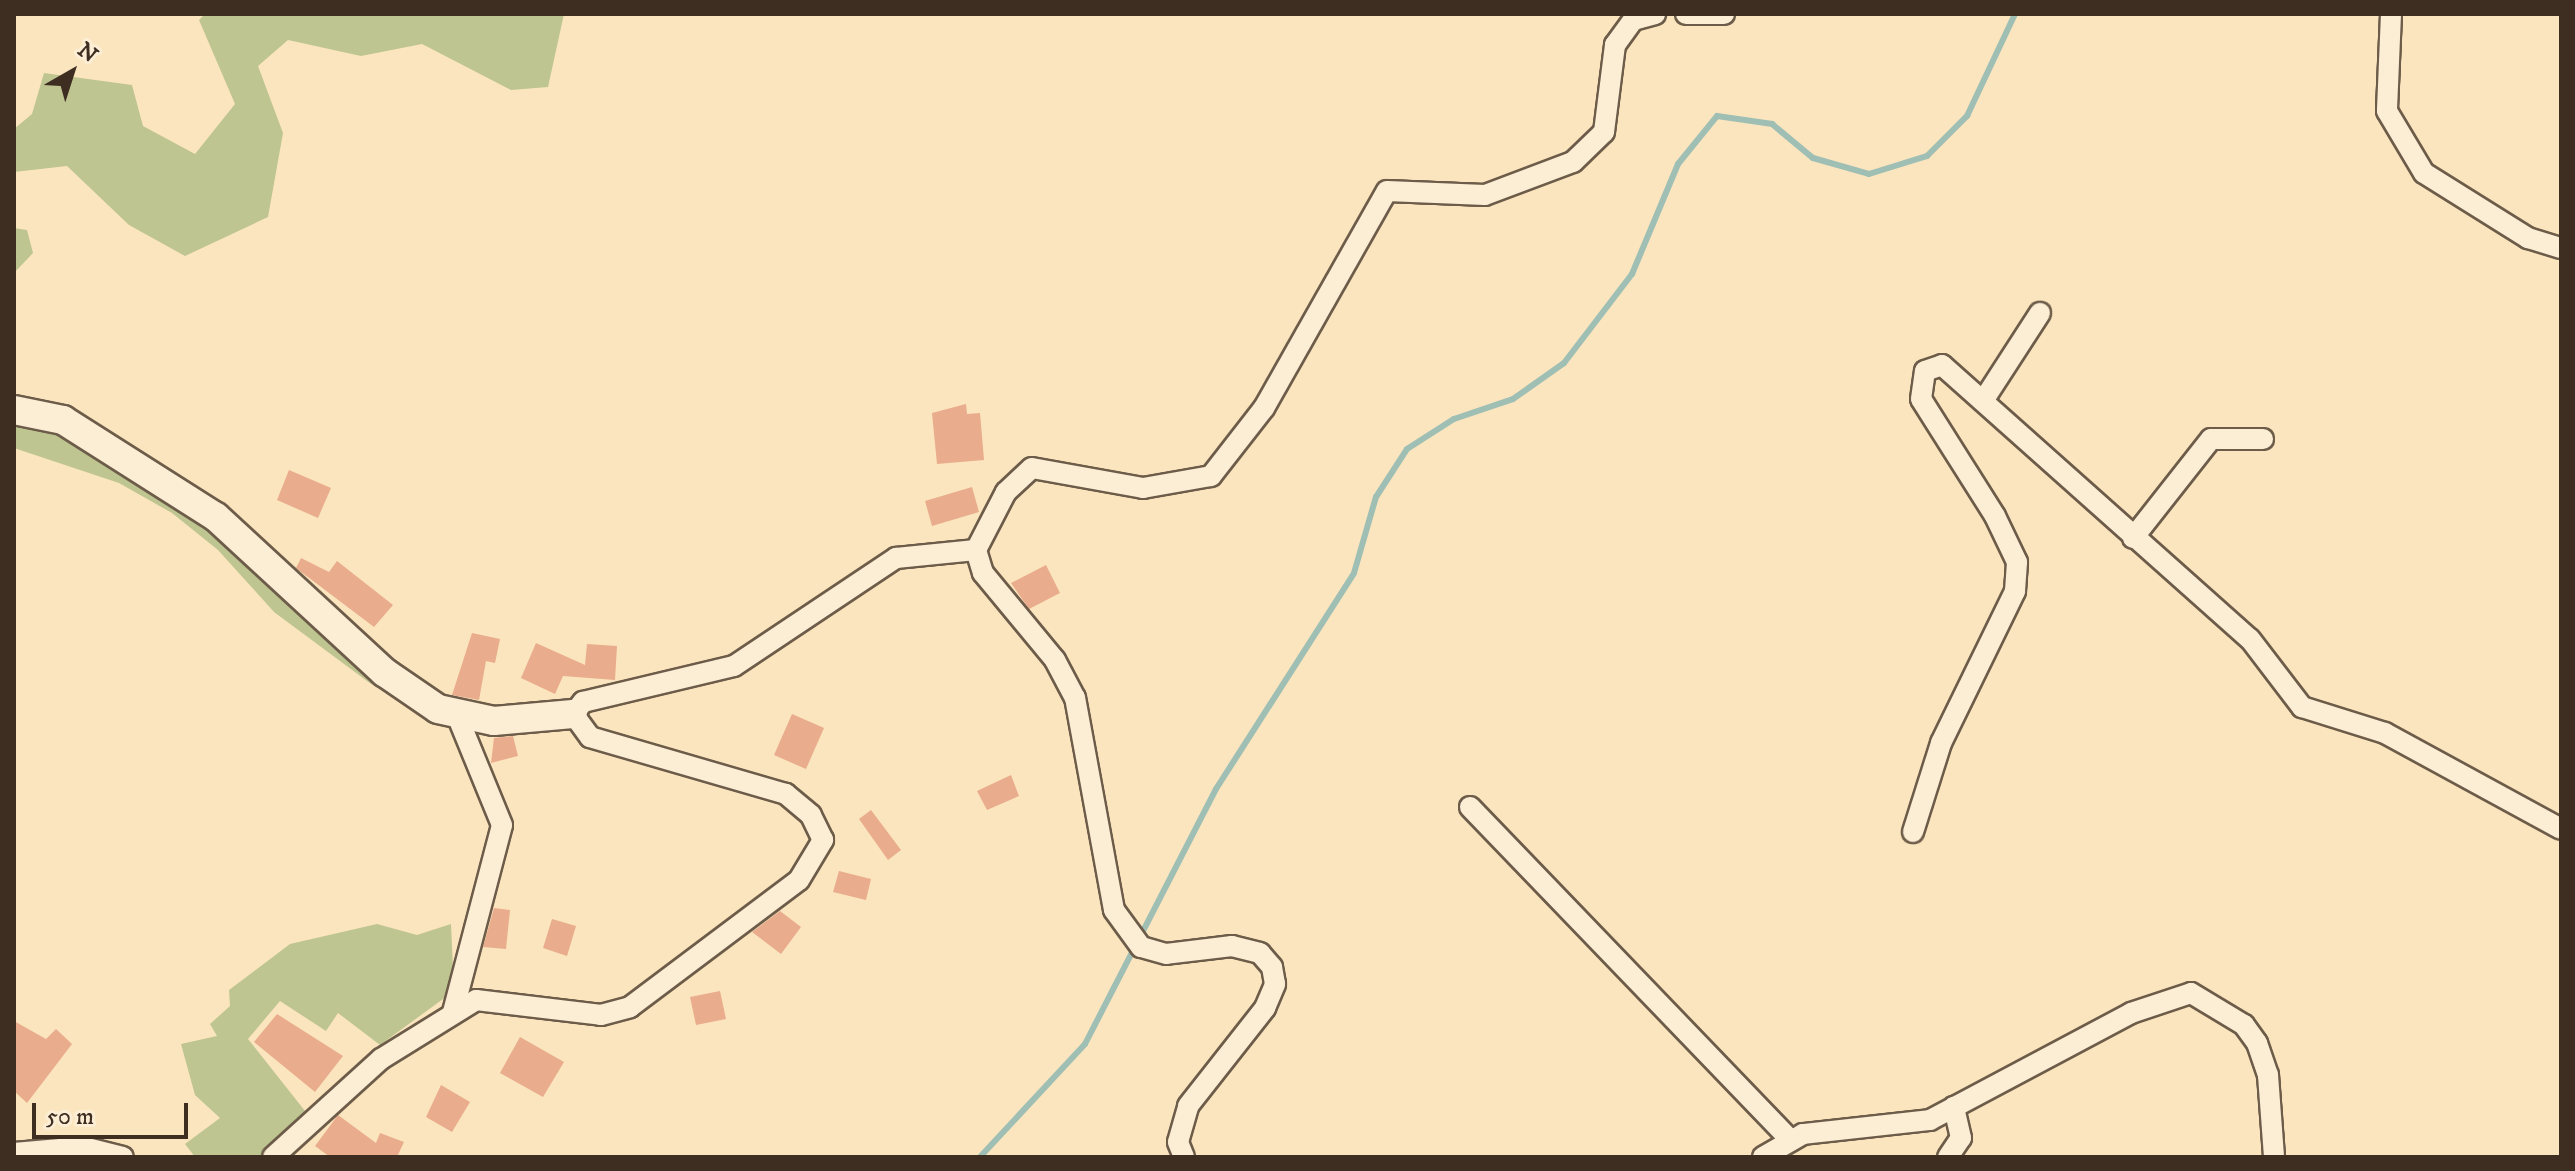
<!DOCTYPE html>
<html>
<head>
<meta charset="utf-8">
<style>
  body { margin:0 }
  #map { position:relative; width:2575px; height:1171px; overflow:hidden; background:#fbe5be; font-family:"IM FELL DW Pica",serif }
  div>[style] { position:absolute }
  .green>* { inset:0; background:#bec591 }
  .stream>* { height:6px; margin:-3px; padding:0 3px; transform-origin:3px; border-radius:3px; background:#9fbfb4 }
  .building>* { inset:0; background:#e9ac8c }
  .roads { filter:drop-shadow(2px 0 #6d5c49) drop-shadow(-2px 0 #6d5c49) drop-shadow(0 2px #6d5c49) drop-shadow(0 -2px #6d5c49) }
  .street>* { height:20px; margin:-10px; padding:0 10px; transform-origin:10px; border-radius:10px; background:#fceed5 }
  .secondary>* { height:28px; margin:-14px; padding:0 14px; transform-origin:14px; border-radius:14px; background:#fceed5 }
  span { translate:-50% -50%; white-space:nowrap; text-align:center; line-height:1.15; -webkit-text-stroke:8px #fceed5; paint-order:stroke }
  .frame { position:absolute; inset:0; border:16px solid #3e2e22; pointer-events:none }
  .north { position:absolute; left:32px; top:32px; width:80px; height:80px; -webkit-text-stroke:6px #fceed5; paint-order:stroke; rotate:39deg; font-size:22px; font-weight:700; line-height:32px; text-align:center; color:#3e2e22 }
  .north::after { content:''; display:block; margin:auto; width:28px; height:36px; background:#3e2e22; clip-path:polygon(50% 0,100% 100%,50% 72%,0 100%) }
  .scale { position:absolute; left:32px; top:1103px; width:156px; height:36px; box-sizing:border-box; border:4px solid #3e2e22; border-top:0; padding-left:10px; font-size:24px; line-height:28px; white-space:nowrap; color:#3e2e22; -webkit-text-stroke:6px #fceed5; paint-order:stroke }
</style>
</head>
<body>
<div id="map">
  <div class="green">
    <div style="clip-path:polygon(205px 14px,564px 14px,548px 87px,511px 90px,422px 44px,361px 56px,288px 40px,258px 66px,283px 133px,268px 217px,185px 256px,129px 225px,67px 166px,14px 172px,14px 129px,32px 114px,44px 73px,132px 85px,143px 126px,195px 154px,235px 104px,199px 20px)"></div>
    <div style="clip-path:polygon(14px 228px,27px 230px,33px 253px,14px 273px)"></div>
    <div style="clip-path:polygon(14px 394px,71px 408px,214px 499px,384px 672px,371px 684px,274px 612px,218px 550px,172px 513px,119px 483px,14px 448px)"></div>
    <div style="clip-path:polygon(377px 924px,417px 935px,451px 924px,454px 991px,380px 1045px,338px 1013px,326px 1031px,280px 1001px,248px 1039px,309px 1116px,259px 1157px,195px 1157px,185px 1144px,220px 1118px,195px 1095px,181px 1044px,217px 1036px,210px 1024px,230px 1006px,229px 990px,290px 944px)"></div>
  </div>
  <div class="stream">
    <div style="left:980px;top:1157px;width:154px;rotate:-47.1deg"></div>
    <div style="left:1085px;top:1044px;width:287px;rotate:-62.8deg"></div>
    <div style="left:1216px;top:789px;width:256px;rotate:-57.4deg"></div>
    <div style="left:1354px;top:573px;width:79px;rotate:-73.9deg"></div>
    <div style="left:1376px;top:497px;width:57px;rotate:-57.1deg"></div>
    <div style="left:1407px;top:449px;width:56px;rotate:-32.6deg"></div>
    <div style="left:1454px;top:419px;width:62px;rotate:-18.7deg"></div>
    <div style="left:1513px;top:399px;width:62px;rotate:-35.2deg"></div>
    <div style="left:1564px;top:363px;width:112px;rotate:-52.6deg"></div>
    <div style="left:1632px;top:274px;width:119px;rotate:-67.3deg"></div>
    <div style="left:1678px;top:164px;width:62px;rotate:-50.9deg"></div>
    <div style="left:1717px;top:116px;width:56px;rotate:8.3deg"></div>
    <div style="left:1772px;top:124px;width:53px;rotate:39.7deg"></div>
    <div style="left:1813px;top:158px;width:58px;rotate:15.9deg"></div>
    <div style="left:1869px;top:174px;width:61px;rotate:-17.2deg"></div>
    <div style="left:1927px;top:156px;width:57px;rotate:-45deg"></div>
    <div style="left:1967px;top:116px;width:113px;rotate:-64.8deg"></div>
  </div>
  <div class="building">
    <div style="clip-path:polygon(966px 404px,967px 414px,980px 413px,984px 460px,937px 464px,932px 413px)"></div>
    <div style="clip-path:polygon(289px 470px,331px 488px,318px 518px,277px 500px)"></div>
    <div style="clip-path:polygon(972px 487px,979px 512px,932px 526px,925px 501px)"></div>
    <div style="clip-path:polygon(301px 558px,329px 572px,337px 561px,393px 605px,374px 627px,296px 568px)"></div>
    <div style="clip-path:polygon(1046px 565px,1060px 593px,1029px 609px,1011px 583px)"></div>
    <div style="clip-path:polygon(472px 633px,500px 639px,495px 663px,486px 661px,479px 700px,452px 695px)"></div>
    <div style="clip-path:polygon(536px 643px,585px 665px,587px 644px,617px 646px,615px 680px,563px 676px,555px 694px,521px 678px)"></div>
    <div style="clip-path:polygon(792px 714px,824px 728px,806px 769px,774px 755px)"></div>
    <div style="clip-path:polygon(513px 736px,518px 756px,491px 763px,494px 738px)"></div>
    <div style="clip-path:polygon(1011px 775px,1019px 796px,987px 810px,977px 791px)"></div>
    <div style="clip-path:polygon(871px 810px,901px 850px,888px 860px,859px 819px)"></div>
    <div style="clip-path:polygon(839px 871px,871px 879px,866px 900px,833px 892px)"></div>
    <div style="clip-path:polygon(494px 908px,510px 910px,506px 949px,483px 947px)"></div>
    <div style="clip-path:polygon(780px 911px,801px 927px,781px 954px,752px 932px)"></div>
    <div style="clip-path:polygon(552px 919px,576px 926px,567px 956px,543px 948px)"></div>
    <div style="clip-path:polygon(720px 991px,726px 1019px,696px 1025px,690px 997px)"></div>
    <div style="clip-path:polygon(277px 1014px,343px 1056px,315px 1092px,254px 1042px)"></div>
    <div style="clip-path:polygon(14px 1021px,46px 1039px,56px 1029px,72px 1044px,27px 1103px,14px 1091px)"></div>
    <div style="clip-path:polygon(520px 1037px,564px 1062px,543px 1097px,500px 1073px)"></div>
    <div style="clip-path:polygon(441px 1085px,470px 1102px,452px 1132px,426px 1117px)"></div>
    <div style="clip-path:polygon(338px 1115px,376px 1143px,380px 1133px,404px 1142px,397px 1157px,330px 1157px,315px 1146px)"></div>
  </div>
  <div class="roads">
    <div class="street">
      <div style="left:1686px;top:14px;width:38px"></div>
      <div style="left:2391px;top:14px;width:97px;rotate:92.4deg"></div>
      <div style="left:2387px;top:111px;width:72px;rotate:59.2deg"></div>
      <div style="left:2424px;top:173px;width:123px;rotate:32deg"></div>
      <div style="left:2528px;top:238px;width:34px;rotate:17deg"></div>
      <div style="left:1983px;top:401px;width:105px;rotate:-57.1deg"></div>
      <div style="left:2133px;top:538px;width:126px;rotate:-51.8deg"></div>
      <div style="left:2211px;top:439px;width:52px"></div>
      <div style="left:1470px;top:807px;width:463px;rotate:46.1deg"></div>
      <div style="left:1913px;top:832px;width:93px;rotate:-72.5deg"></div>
      <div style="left:1941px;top:743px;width:169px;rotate:-64deg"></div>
      <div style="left:2015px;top:591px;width:29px;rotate:-86deg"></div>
      <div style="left:2017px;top:562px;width:51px;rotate:-115.6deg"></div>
      <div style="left:1995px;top:516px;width:138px;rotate:-122.3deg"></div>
      <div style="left:1921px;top:399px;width:28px;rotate:-82deg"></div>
      <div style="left:1925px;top:371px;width:18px;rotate:-19deg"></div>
      <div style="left:1942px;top:365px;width:412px;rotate:41.7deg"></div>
      <div style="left:2250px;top:639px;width:86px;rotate:52.6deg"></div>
      <div style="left:2302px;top:707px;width:87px;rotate:17.4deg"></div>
      <div style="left:2385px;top:733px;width:200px;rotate:28.6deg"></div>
      <div style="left:453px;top:1012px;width:193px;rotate:-75.3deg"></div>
      <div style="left:502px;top:825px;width:121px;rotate:-112.3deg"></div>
      <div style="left:14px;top:1153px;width:69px;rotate:-5deg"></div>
      <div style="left:83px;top:1147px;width:41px;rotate:14deg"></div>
      <div style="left:273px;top:1157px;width:146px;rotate:-42.2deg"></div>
      <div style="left:381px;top:1059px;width:112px;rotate:-31.8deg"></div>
      <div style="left:476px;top:1000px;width:126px;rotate:6.8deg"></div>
      <div style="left:601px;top:1015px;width:30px;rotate:-15deg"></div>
      <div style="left:630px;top:1007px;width:211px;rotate:-36.9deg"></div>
      <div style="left:799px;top:880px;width:47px;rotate:-59deg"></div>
      <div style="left:823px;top:840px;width:28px;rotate:-116deg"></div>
      <div style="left:811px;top:815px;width:33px;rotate:-140deg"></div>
      <div style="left:786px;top:794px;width:204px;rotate:-163.8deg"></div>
      <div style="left:590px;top:737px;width:29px;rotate:-126deg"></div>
      <div style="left:573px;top:714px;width:16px;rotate:-50deg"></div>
      <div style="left:583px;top:702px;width:155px;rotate:-13.4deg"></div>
      <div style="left:734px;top:666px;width:195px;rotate:-33.7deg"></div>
      <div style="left:896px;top:558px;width:80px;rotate:-5.7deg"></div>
      <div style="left:1184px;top:1157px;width:16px;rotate:-112deg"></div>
      <div style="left:1178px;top:1142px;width:37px;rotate:-74deg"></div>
      <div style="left:1188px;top:1106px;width:125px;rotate:-51.8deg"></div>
      <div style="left:1265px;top:1008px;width:26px;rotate:-67deg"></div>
      <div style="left:1275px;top:984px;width:17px;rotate:-100deg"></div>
      <div style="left:1272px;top:967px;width:18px;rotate:-131deg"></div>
      <div style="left:1260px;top:953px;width:29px;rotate:-166deg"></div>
      <div style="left:1232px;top:946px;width:66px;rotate:173.1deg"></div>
      <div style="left:1166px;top:954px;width:26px;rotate:-164deg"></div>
      <div style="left:1141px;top:947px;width:46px;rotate:-126.1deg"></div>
      <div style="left:1114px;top:910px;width:216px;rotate:-100.4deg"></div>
      <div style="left:1075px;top:698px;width:43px;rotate:-117.8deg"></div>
      <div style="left:1055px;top:660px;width:113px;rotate:-129.6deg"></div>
      <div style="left:983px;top:573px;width:24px;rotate:-107deg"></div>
      <div style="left:976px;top:550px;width:65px;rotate:-62.7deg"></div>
      <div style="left:1006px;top:492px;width:35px;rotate:-43deg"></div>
      <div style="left:1032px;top:468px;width:113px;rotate:10.2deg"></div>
      <div style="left:1143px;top:488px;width:69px;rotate:-10deg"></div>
      <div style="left:1211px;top:476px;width:86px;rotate:-52.1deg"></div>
      <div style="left:1264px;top:408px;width:249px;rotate:-60.5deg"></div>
      <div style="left:1387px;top:191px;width:98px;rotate:2.3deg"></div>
      <div style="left:1485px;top:195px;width:94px;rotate:-20.6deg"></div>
      <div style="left:1573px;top:162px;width:43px;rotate:-44.1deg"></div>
      <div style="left:1604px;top:132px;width:88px;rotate:-82.8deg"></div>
      <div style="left:1615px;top:45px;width:31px;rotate:-54deg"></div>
      <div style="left:1633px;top:20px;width:23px;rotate:-15deg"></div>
      <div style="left:1763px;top:1157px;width:46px;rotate:-29.9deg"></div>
      <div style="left:1803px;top:1134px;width:128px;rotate:-6.3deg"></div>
      <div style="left:1930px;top:1120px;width:228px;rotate:-28deg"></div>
      <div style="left:2131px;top:1013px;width:63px;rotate:-18.4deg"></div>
      <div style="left:2191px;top:993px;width:62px;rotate:31.1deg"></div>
      <div style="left:2244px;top:1025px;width:22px;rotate:54deg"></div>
      <div style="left:2257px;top:1043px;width:34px;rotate:71deg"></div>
      <div style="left:2268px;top:1075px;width:82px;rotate:85.8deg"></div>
      <div style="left:1948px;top:1157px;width:23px;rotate:-56deg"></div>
      <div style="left:1961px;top:1138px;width:32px;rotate:-103deg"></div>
    </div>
    <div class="secondary">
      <div style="left:14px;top:410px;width:50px;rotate:11.5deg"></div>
      <div style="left:63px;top:420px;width:181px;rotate:32.4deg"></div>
      <div style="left:216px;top:517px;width:229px;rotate:42.7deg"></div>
      <div style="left:384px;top:672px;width:65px;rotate:34.4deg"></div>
      <div style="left:438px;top:709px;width:57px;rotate:12.1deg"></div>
      <div style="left:494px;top:721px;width:79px;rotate:-5.1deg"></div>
    </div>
  </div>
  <div class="frame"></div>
  <div class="north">N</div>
  <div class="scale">50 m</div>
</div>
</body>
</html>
